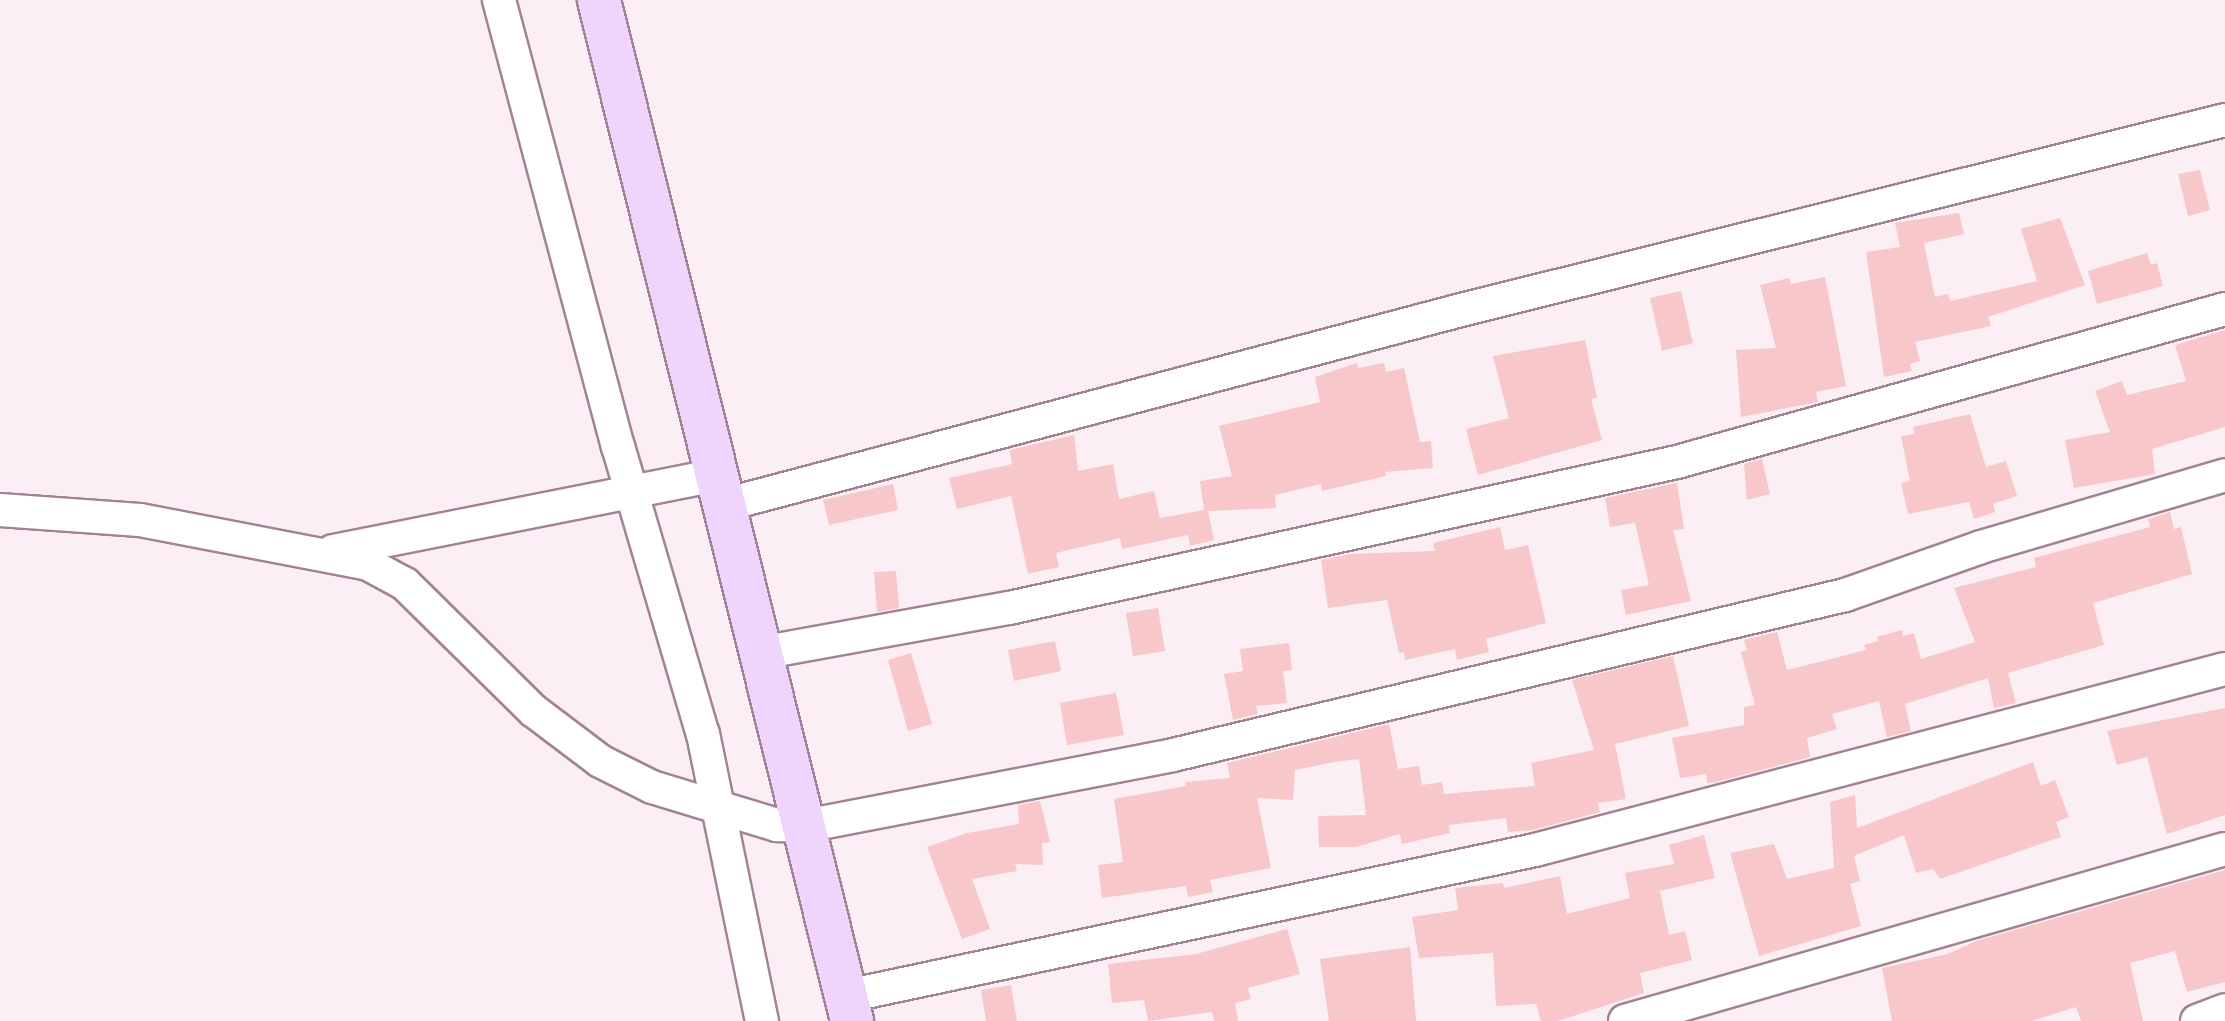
<!DOCTYPE html>
<html>
<head>
<meta charset="utf-8">
<style>
  body { margin:0 }
  #map { position:relative; width:2225px; height:1021px; overflow:hidden; background:#fceef5; font-family:"Varela Round",sans-serif }
  div>[style] { position:absolute }
  .building>* { inset:0; background:#f7c7ca }
  .roads { filter:drop-shadow(2px 0 #a28394) drop-shadow(-2px 0 #a28394) drop-shadow(0 2px #a28394) drop-shadow(0 -2px #a28394) }
  .minor>* { height:32px; margin:-16px; padding:0 16px; transform-origin:16px; border-radius:16px; background:#fff }
  .major>* { height:42px; margin:-21px; padding:0 21px; transform-origin:21px; border-radius:21px; background:#efd4fd }
  span { translate:-50% -50%; white-space:nowrap; text-align:center; line-height:1.15; -webkit-text-stroke:9px #fff; paint-order:stroke }
</style>
</head>
<body>
<div id="map">
  <div class="building">
    <div style="clip-path:polygon(2200px 170px,2210px 210px,2188px 216px,2178px 174px)"></div>
    <div style="clip-path:polygon(1959px 213px,1964px 234px,1924px 243px,1935px 297px,1948px 294px,1950px 301px,2037px 281px,2021px 229px,2060px 218px,2085px 285px,1988px 317px,1991px 326px,1915px 342px,1920px 361px,1910px 364px,1912px 371px,1884px 377px,1866px 252px,1900px 247px,1895px 223px)"></div>
    <div style="clip-path:polygon(2147px 253px,2151px 265px,2157px 263px,2163px 286px,2097px 304px,2088px 271px)"></div>
    <div style="clip-path:polygon(1825px 277px,1846px 386px,1816px 392px,1818px 402px,1741px 417px,1736px 350px,1776px 348px,1760px 285px,1789px 278px,1791px 284px)"></div>
    <div style="clip-path:polygon(1681px 291px,1693px 343px,1662px 351px,1650px 298px)"></div>
    <div style="clip-path:polygon(2225px 330px,2225px 427px,2152px 449px,2155px 474px,2074px 488px,2065px 440px,2110px 432px,2095px 391px,2122px 381px,2127px 395px,2186px 381px,2175px 345px)"></div>
    <div style="clip-path:polygon(1585px 340px,1597px 398px,1591px 399px,1602px 440px,1478px 475px,1466px 429px,1509px 418px,1493px 356px)"></div>
    <div style="clip-path:polygon(1357px 363px,1358px 368px,1384px 363px,1386px 372px,1404px 368px,1420px 442px,1431px 441px,1433px 468px,1385px 472px,1386px 476px,1322px 491px,1321px 484px,1275px 495px,1276px 508px,1208px 511px,1214px 540px,1190px 546px,1188px 535px,1122px 549px,1120px 538px,1056px 553px,1059px 567px,1028px 574px,1011px 496px,957px 509px,949px 478px,1012px 464px,1010px 450px,1074px 435px,1078px 471px,1113px 464px,1119px 499px,1154px 491px,1160px 518px,1204px 510px,1200px 481px,1232px 476px,1219px 426px,1320px 402px,1315px 377px)"></div>
    <div style="clip-path:polygon(1970px 414px,1986px 467px,2006px 461px,2017px 496px,1993px 504px,1995px 512px,1974px 519px,1969px 502px,1908px 514px,1901px 483px,1910px 481px,1901px 436px,1914px 434px,1913px 427px)"></div>
    <div style="clip-path:polygon(1762px 459px,1770px 494px,1747px 500px,1744px 464px)"></div>
    <div style="clip-path:polygon(1677px 483px,1684px 529px,1673px 530px,1691px 601px,1626px 615px,1621px 590px,1649px 585px,1635px 523px,1610px 527px,1605px 498px)"></div>
    <div style="clip-path:polygon(893px 484px,898px 510px,829px 525px,823px 500px)"></div>
    <div style="clip-path:polygon(2170px 512px,2174px 529px,2181px 527px,2192px 574px,2093px 603px,2104px 645px,2008px 673px,2016px 703px,1994px 708px,1988px 678px,1905px 704px,1911px 731px,1887px 737px,1879px 701px,1832px 714px,1837px 729px,1807px 738px,1810px 757px,1716px 782px,1707px 783px,1706px 774px,1680px 778px,1672px 738px,1744px 725px,1744px 707px,1755px 705px,1741px 652px,1747px 650px,1744px 640px,1777px 632px,1787px 670px,1866px 650px,1864px 645px,1878px 641px,1877px 637px,1902px 630px,1903px 636px,1914px 633px,1921px 659px,1975px 642px,1954px 588px,2036px 567px,2034px 558px,2150px 527px,2148px 519px)"></div>
    <div style="clip-path:polygon(1500px 527px,1505px 550px,1528px 545px,1546px 623px,1486px 639px,1489px 652px,1457px 660px,1455px 649px,1405px 660px,1404px 652px,1399px 653px,1387px 600px,1328px 608px,1321px 560px,1350px 554px,1435px 551px,1433px 543px)"></div>
    <div style="clip-path:polygon(896px 571px,899px 608px,877px 612px,874px 572px)"></div>
    <div style="clip-path:polygon(1158px 608px,1165px 651px,1133px 656px,1126px 613px)"></div>
    <div style="clip-path:polygon(1055px 641px,1061px 671px,1014px 681px,1008px 650px)"></div>
    <div style="clip-path:polygon(1289px 643px,1292px 670px,1283px 671px,1287px 703px,1256px 706px,1258px 714px,1233px 720px,1224px 674px,1243px 671px,1240px 649px)"></div>
    <div style="clip-path:polygon(911px 653px,932px 724px,908px 731px,888px 660px)"></div>
    <div style="clip-path:polygon(1673px 656px,1689px 726px,1615px 744px,1626px 799px,1598px 803px,1600px 812px,1533px 830px,1508px 832px,1506px 818px,1449px 825px,1450px 833px,1402px 844px,1400px 834px,1356px 847px,1319px 847px,1318px 816px,1366px 815px,1359px 759px,1334px 762px,1295px 770px,1293px 800px,1257px 798px,1271px 868px,1210px 880px,1213px 892px,1188px 897px,1186px 886px,1102px 898px,1098px 865px,1123px 862px,1114px 799px,1186px 786px,1185px 782px,1230px 778px,1227px 763px,1389px 724px,1398px 769px,1419px 766px,1422px 785px,1442px 782px,1444px 794px,1535px 786px,1531px 763px,1594px 750px,1572px 680px)"></div>
    <div style="clip-path:polygon(1116px 693px,1124px 735px,1067px 745px,1060px 703px)"></div>
    <div style="clip-path:polygon(2225px 708px,2225px 815px,2167px 834px,2147px 757px,2117px 765px,2107px 731px)"></div>
    <div style="clip-path:polygon(2033px 762px,2041px 786px,2055px 780px,2069px 817px,2056px 822px,2061px 837px,1940px 879px,1933px 869px,1916px 873px,1904px 835px,1854px 856px,1860px 881px,1850px 884px,1861px 926px,1759px 956px,1730px 853px,1774px 844px,1787px 879px,1834px 868px,1830px 802px,1855px 795px,1857px 828px)"></div>
    <div style="clip-path:polygon(1040px 801px,1050px 842px,1042px 843px,1043px 865px,1015px 864px,1017px 871px,972px 879px,990px 929px,962px 939px,927px 847px,967px 833px,1019px 824px,1018px 805px)"></div>
    <div style="clip-path:polygon(1704px 835px,1715px 878px,1660px 891px,1669px 935px,1685px 931px,1692px 960px,1640px 973px,1644px 993px,1558px 1021px,1541px 1021px,1536px 1004px,1496px 1006px,1493px 953px,1419px 958px,1412px 917px,1458px 910px,1455px 888px,1503px 883px,1504px 888px,1560px 876px,1567px 914px,1630px 898px,1625px 873px,1674px 864px,1669px 845px)"></div>
    <div style="clip-path:polygon(2225px 870px,2225px 982px,2187px 992px,2175px 951px,2130px 963px,2143px 1021px,2081px 1021px,2076px 1007px,2032px 1021px,1892px 1021px,1882px 968px,1948px 954px,1976px 941px)"></div>
    <div style="clip-path:polygon(1287px 929px,1300px 974px,1248px 988px,1251px 999px,1235px 1003px,1238px 1021px,1214px 1021px,1212px 1012px,1148px 1021px,1144px 1000px,1112px 1003px,1108px 964px,1196px 954px)"></div>
    <div style="clip-path:polygon(1410px 947px,1416px 1021px,1329px 1021px,1320px 959px)"></div>
    <div style="clip-path:polygon(1011px 985px,1017px 1021px,986px 1021px,981px 990px)"></div>
  </div>
  <div class="roads">
    <div class="minor">
      <div style="left:499px;top:0;width:462px;rotate:75.1deg"></div>
      <div style="left:618px;top:446px;width:300px;rotate:73.6deg"></div>
      <div style="left:703px;top:734px;width:293px;rotate:78.4deg"></div>
      <div style="left:724px;top:505px;width:758px;rotate:-14.82deg"></div>
      <div style="left:1457px;top:311px;width:791px;rotate:-13.97deg"></div>
      <div style="left:0;top:510px;width:140px;rotate:4.1deg"></div>
      <div style="left:140px;top:520px;width:232px;rotate:10.9deg"></div>
      <div style="left:368px;top:564px;width:42px;rotate:28.4deg"></div>
      <div style="left:405px;top:584px;width:181px;rotate:44.6deg"></div>
      <div style="left:534px;top:711px;width:83px;rotate:37.1deg"></div>
      <div style="left:600px;top:761px;width:58px;rotate:26.6deg"></div>
      <div style="left:652px;top:787px;width:131px;rotate:16.9deg"></div>
      <div style="left:777px;top:825px;width:28px;rotate:2deg"></div>
      <div style="left:805px;top:826px;width:375px;rotate:-10.9deg"></div>
      <div style="left:1173px;top:755px;width:691px;rotate:-13.39deg"></div>
      <div style="left:1845px;top:595px;width:144px;rotate:-19.4deg"></div>
      <div style="left:1981px;top:547px;width:254px;rotate:-16.4deg"></div>
      <div style="left:333px;top:551px;width:390px;rotate:-11.2deg"></div>
      <div style="left:761px;top:653px;width:252px;rotate:-10.3deg"></div>
      <div style="left:1009px;top:608px;width:684px;rotate:-12.33deg"></div>
      <div style="left:1677px;top:462px;width:569px;rotate:-15.6deg"></div>
      <div style="left:847px;top:996px;width:703px;rotate:-11.98deg"></div>
      <div style="left:1535px;top:850px;width:713px;rotate:-14.7deg"></div>
      <div style="left:1625px;top:1021px;width:624px;rotate:-16deg"></div>
      <div style="left:2197px;top:1021px;width:30px;rotate:-21deg"></div>
    </div>
    <div class="major">
      <div style="left:599px;top:0;width:1052px;rotate:76.08deg"></div>
    </div>
  </div>
</div>
</body>
</html>
